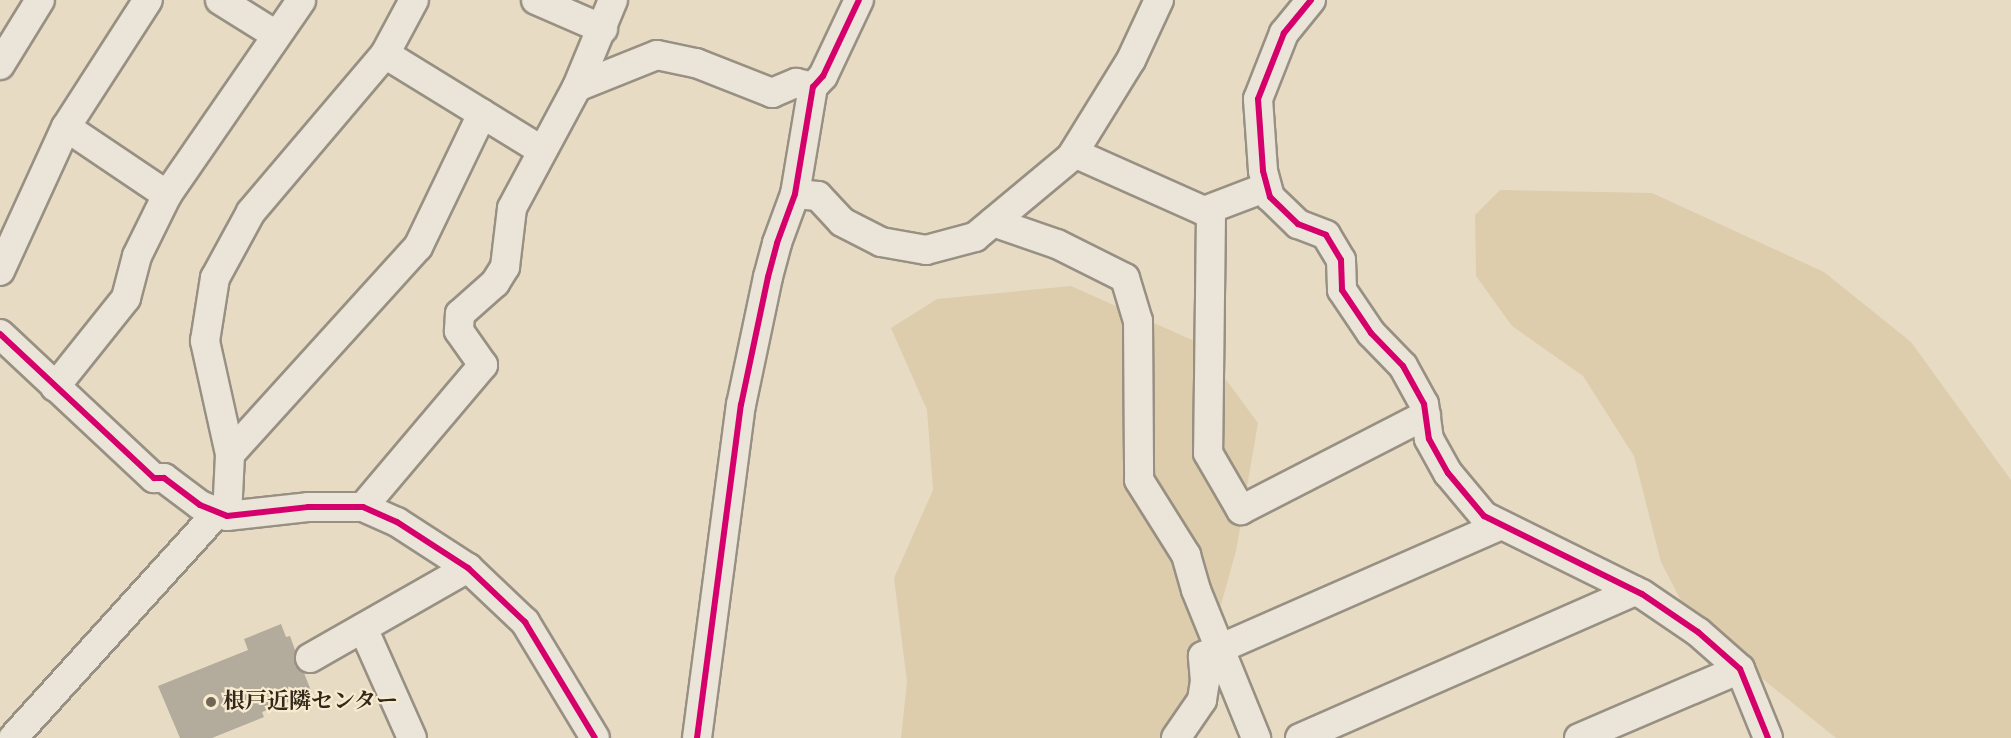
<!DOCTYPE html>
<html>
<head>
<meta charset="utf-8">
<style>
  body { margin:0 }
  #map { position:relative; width:2011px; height:738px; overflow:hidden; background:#e7dbc4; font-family:"IM FELL DW Pica","Noto Serif JP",serif }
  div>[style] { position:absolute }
  .green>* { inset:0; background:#ddcdad }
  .building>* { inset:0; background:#b3ab9b }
  .roads { filter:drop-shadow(2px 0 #989082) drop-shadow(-2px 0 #989082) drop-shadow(0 2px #989082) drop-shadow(0 -2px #989082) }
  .street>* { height:28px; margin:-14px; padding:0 14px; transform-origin:14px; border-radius:14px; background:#eae4d9 }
  .cycleway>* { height:6px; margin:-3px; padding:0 3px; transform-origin:3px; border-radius:3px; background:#d6006c }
  .dots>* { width:16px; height:16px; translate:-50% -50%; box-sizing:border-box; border:3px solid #f9ebcf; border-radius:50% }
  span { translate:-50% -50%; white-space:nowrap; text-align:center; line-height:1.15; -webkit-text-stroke:4.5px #f9ebcf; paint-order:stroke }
  .poi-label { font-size:22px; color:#31271b; font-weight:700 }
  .left { translate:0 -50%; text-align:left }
</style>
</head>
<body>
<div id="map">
  <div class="green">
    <div style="clip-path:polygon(1500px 190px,1652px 193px,1824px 272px,1911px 342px,2011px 480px,2011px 738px,1836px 738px,1692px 622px,1661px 562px,1634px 456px,1583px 376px,1512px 326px,1476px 276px,1475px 215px)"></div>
    <div style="clip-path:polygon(1071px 286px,1199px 343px,1258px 423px,1236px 551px,1202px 673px,1173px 738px,901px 738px,907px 682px,894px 578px,933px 490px,927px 410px,891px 328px,937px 299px)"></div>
  </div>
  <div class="building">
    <div style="clip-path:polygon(281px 624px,286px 637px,290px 636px,295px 650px,295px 666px,304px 673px,312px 693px,262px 712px,264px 717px,212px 738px,180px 738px,158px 686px,248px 650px,244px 639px)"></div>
  </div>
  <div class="roads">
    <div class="street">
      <div style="left:220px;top:0;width:66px;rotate:32deg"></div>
      <div style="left:536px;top:0;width:73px;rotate:23.4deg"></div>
      <div style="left:1311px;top:0;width:43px;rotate:129.3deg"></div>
      <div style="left:1284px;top:33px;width:71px;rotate:111.5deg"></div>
      <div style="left:1258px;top:99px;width:72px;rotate:86deg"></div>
      <div style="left:1263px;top:171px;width:27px;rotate:75deg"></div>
      <div style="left:1270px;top:197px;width:39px;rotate:44deg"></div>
      <div style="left:1298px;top:224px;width:30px;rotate:21deg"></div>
      <div style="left:1326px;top:235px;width:29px;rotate:59deg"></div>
      <div style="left:1341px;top:260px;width:30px;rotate:88deg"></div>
      <div style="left:1342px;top:290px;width:52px;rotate:56deg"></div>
      <div style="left:1371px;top:333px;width:46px;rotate:45.9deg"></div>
      <div style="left:1403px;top:366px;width:43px;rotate:61.1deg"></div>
      <div style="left:1424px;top:404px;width:35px;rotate:82deg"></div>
      <div style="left:1429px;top:439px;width:39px;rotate:61deg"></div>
      <div style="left:1448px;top:473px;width:56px;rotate:50.1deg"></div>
      <div style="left:1484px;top:516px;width:176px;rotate:26.3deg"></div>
      <div style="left:1642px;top:594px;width:68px;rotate:34.2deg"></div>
      <div style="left:1698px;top:632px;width:56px;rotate:41.4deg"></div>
      <div style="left:1740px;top:669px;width:74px;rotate:67.9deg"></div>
      <div style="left:385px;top:54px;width:183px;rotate:31.6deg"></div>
      <div style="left:0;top:65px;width:76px;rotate:-58.4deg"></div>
      <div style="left:577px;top:87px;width:86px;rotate:-21.8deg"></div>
      <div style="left:657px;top:55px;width:40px;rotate:12deg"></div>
      <div style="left:696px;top:63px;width:82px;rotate:21.5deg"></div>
      <div style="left:772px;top:93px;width:26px;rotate:-23deg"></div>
      <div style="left:796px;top:83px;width:17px;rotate:13deg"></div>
      <div style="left:66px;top:127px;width:122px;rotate:34deg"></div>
      <div style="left:1074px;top:153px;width:150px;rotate:24deg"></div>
      <div style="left:1211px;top:214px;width:239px;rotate:90.7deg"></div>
      <div style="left:1208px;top:453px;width:66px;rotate:59.9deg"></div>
      <div style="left:1241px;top:510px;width:208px;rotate:-27.2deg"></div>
      <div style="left:795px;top:194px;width:23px;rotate:5deg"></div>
      <div style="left:818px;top:196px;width:35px;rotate:47deg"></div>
      <div style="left:842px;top:222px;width:44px;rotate:27.1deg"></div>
      <div style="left:881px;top:242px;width:46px;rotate:10.1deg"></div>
      <div style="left:926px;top:250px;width:51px;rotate:-14.9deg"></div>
      <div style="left:975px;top:237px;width:125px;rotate:-39.8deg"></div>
      <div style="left:1071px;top:157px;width:114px;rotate:-58.3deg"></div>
      <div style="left:1131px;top:60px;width:66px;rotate:-65deg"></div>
      <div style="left:1204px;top:211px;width:67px;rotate:-20.9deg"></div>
      <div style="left:993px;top:222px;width:68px;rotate:19deg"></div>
      <div style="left:1057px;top:244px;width:76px;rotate:26.6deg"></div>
      <div style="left:1125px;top:278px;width:45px;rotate:73.2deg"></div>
      <div style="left:1138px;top:321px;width:159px;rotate:89.6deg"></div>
      <div style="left:1139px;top:480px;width:89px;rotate:57.9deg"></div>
      <div style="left:1186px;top:555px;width:36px;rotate:74deg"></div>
      <div style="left:1196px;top:590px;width:160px;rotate:67.9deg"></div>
      <div style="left:0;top:271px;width:158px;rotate:-65.4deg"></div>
      <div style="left:66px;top:127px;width:151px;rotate:-57.2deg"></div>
      <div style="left:0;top:334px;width:211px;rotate:43.1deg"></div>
      <div style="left:154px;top:478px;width:10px"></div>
      <div style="left:164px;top:478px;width:45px;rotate:36.9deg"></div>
      <div style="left:200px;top:505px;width:29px;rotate:22deg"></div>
      <div style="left:227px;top:516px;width:81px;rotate:-6.3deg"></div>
      <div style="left:308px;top:507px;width:55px"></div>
      <div style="left:363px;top:507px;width:37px;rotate:24deg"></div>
      <div style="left:397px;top:522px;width:85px;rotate:32.9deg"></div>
      <div style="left:468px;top:568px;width:79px;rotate:43.5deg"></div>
      <div style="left:525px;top:622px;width:135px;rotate:58.9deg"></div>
      <div style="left:55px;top:387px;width:114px;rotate:-51.4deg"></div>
      <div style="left:126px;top:298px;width:43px;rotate:-75.3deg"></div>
      <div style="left:137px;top:256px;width:68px;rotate:-63.8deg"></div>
      <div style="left:167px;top:195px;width:236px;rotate:-55.4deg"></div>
      <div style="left:230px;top:454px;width:280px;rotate:-47.8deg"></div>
      <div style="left:418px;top:247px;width:148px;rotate:-64.3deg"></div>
      <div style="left:363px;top:507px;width:186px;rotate:-49.8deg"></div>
      <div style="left:483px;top:365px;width:42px;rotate:-125.2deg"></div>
      <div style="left:459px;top:331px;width:17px;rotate:-87deg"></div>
      <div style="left:460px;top:314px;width:47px;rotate:-41.5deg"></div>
      <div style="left:495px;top:283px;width:19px;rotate:-58deg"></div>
      <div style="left:505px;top:267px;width:59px;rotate:-83.2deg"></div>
      <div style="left:512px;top:208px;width:137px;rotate:-61.8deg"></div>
      <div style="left:577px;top:87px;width:94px;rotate:-67.5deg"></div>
      <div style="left:227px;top:516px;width:62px;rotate:-87.2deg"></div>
      <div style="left:230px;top:454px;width:116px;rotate:-102.5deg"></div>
      <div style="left:205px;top:341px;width:64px;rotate:-81deg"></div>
      <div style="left:215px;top:278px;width:75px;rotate:-61.4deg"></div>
      <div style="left:251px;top:212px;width:207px;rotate:-49.7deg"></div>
      <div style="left:385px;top:54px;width:61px;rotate:-61.8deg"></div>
      <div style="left:363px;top:628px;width:120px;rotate:66deg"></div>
      <div style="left:310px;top:658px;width:182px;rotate:-29.7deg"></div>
      <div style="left:13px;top:738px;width:305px;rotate:-47.8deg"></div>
      <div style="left:697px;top:738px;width:336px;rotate:-82.5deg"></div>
      <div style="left:741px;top:405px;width:131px;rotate:-78.1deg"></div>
      <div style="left:768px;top:277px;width:35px;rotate:-75deg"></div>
      <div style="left:777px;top:243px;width:52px;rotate:-69.8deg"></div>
      <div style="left:795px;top:194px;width:109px;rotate:-80.5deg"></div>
      <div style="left:813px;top:87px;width:15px;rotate:-48deg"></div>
      <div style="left:823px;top:76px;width:84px;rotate:-64.7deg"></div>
      <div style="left:1176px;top:738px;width:46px;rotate:-55.6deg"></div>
      <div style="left:1202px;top:700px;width:19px;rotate:-81deg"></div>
      <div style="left:1205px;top:681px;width:25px;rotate:-95deg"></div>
      <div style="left:1203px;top:656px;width:326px;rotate:-23.7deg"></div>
      <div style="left:1300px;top:738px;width:366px;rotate:-23.7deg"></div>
      <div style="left:1579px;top:738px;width:175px;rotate:-23.2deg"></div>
    </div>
  </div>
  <div class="cycleway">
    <div style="left:1311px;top:0;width:43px;rotate:129.3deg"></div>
    <div style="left:1284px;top:33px;width:71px;rotate:111.5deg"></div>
    <div style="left:1258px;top:99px;width:72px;rotate:86deg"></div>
    <div style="left:1263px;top:171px;width:27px;rotate:75deg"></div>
    <div style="left:1270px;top:197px;width:39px;rotate:44deg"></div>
    <div style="left:1298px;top:224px;width:30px;rotate:21deg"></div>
    <div style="left:1326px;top:235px;width:29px;rotate:59deg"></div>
    <div style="left:1341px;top:260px;width:30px;rotate:88deg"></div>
    <div style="left:1342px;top:290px;width:52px;rotate:56deg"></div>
    <div style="left:1371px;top:333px;width:46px;rotate:45.9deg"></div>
    <div style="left:1403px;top:366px;width:43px;rotate:61.1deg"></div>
    <div style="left:1424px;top:404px;width:35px;rotate:82deg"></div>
    <div style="left:1429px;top:439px;width:39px;rotate:61deg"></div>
    <div style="left:1448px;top:473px;width:56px;rotate:50.1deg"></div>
    <div style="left:1484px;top:516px;width:176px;rotate:26.3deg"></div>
    <div style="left:1642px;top:594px;width:68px;rotate:34.2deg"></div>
    <div style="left:1698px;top:632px;width:56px;rotate:41.4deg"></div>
    <div style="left:1740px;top:669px;width:74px;rotate:67.9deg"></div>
    <div style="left:0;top:334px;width:211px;rotate:43.1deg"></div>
    <div style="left:154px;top:478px;width:10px"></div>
    <div style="left:164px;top:478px;width:45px;rotate:36.9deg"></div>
    <div style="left:200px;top:505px;width:29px;rotate:22deg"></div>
    <div style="left:227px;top:516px;width:81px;rotate:-6.3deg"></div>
    <div style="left:308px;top:507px;width:55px"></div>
    <div style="left:363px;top:507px;width:37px;rotate:24deg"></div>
    <div style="left:397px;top:522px;width:85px;rotate:32.9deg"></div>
    <div style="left:468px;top:568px;width:79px;rotate:43.5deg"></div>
    <div style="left:525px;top:622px;width:135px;rotate:58.9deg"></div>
    <div style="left:697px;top:738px;width:336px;rotate:-82.5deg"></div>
    <div style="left:741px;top:405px;width:131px;rotate:-78.1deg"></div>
    <div style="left:768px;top:277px;width:35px;rotate:-75deg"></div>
    <div style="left:777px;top:243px;width:52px;rotate:-69.8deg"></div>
    <div style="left:795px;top:194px;width:109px;rotate:-80.5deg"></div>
    <div style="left:813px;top:87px;width:15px;rotate:-48deg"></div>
    <div style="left:823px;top:76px;width:84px;rotate:-64.7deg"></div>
  </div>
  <div class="dots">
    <div style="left:211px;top:702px;background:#716656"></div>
  </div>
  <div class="poi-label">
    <span class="left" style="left:223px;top:702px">根戸近隣センター</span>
  </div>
</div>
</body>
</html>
